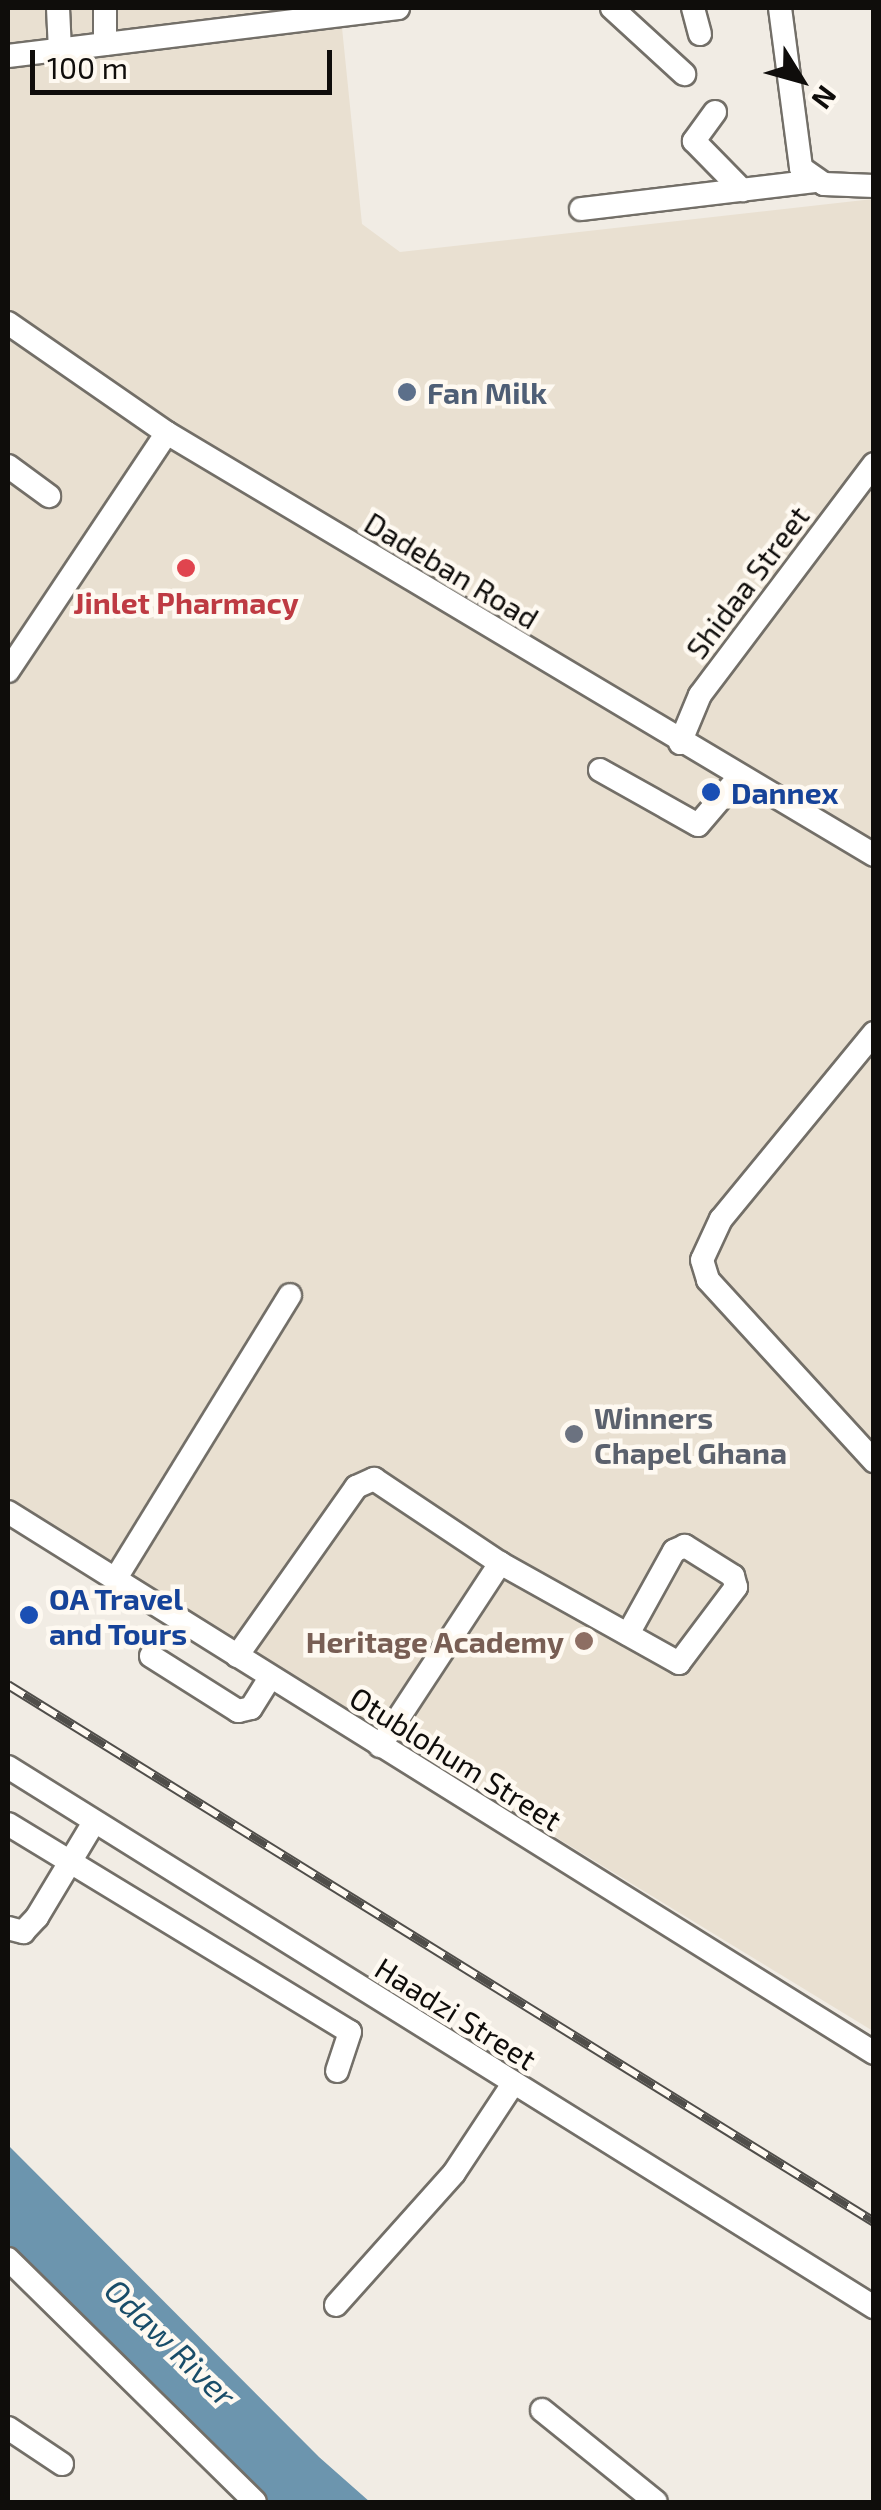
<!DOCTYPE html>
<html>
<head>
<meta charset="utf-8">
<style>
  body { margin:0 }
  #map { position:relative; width:881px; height:2510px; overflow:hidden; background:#f1ece4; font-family:"Exo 2",sans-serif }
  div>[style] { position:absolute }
  .built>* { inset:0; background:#e9e0d1 }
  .water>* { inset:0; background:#6c95ae }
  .roads { filter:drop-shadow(2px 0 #736f68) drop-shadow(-2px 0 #736f68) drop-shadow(0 2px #736f68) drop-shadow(0 -2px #736f68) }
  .minor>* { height:22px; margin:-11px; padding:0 11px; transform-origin:11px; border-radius:11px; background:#fff }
  .rail>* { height:10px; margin-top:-5px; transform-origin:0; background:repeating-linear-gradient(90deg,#fef9f1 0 19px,#504e4a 0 38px); box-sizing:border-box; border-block:2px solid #504e4a }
  .dots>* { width:28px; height:28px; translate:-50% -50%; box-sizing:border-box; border:5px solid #fef9f1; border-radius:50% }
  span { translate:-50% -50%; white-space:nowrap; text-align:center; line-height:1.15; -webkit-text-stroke:9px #fef9f1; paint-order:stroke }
  .service-label { font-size:30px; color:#4e5e75; font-weight:700 }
  .left { translate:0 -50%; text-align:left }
  .street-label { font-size:30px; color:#0f0d0b }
  .health-label { font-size:30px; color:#be3a42; font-weight:700 }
  .transit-label { font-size:30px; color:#164399; font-weight:700 }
  .worship-label { font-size:30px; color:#5b616d; font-weight:700 }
  .education-label { font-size:30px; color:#785e54; font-weight:700 }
  .right { translate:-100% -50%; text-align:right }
  .water-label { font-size:32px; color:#194d69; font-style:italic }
  .frame { position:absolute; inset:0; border:10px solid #0f0d0b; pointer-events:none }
  .north { position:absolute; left:751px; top:30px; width:100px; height:100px; -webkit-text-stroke:8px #fef9f1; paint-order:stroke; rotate:127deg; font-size:28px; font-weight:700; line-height:40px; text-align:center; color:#0f0d0b }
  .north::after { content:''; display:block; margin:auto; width:35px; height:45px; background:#0f0d0b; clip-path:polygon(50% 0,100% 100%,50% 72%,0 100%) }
  .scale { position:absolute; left:30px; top:50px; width:302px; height:45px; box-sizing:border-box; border:5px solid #0f0d0b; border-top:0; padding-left:12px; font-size:30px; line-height:35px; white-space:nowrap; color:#0f0d0b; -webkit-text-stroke:8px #fef9f1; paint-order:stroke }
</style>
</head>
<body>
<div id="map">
  <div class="built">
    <div style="clip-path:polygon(8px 8px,340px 8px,362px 224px,400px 252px,873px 199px,873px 2031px,15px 1507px,8px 1518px)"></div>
  </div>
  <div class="water">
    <div style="clip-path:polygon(8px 2145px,319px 2457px,370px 2502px,267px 2502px,164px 2413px,8px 2246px)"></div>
  </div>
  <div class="roads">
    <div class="minor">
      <div style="left:58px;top:8px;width:42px;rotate:87.3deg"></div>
      <div style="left:612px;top:8px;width:98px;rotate:42.5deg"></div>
      <div style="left:693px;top:8px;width:27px;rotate:75deg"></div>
      <div style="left:780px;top:8px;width:161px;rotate:82.5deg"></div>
      <div style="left:801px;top:168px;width:28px;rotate:35deg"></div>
      <div style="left:824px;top:184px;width:50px;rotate:2.3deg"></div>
      <div style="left:105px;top:44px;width:36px;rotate:-90deg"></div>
      <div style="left:8px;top:56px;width:393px;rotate:-7deg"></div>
      <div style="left:715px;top:112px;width:36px;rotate:126deg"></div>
      <div style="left:694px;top:141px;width:69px;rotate:45.6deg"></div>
      <div style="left:581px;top:209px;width:237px;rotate:-6.8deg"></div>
      <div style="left:8px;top:323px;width:193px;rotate:34.7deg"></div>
      <div style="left:167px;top:433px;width:823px;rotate:30.83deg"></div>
      <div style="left:8px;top:466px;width:51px;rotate:36.2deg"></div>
      <div style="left:8px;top:671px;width:286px;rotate:-56.3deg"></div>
      <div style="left:680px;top:743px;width:52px;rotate:-67.4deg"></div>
      <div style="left:700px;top:695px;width:289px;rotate:-53deg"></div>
      <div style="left:600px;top:770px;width:112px;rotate:29.3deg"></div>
      <div style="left:698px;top:825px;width:63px;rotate:-49.5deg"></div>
      <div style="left:874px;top:1033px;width:241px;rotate:129.4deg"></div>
      <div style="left:721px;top:1219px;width:45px;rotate:114.9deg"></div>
      <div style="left:702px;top:1260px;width:21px;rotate:73deg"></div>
      <div style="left:708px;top:1280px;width:246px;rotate:47.5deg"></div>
      <div style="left:8px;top:1512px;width:1021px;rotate:31.99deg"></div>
      <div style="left:116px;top:1578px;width:332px;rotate:-58.4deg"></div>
      <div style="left:151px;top:1656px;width:103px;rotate:32.3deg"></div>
      <div style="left:238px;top:1711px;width:13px;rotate:-13deg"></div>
      <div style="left:251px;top:1708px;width:36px;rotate:-58deg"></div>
      <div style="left:237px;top:1656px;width:207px;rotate:-54.8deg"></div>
      <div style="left:356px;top:1487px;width:20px;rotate:-24deg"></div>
      <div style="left:374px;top:1479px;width:151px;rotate:33.7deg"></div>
      <div style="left:500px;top:1563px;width:205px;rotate:29.2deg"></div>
      <div style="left:679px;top:1663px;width:95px;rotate:-53.1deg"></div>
      <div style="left:736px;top:1587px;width:11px;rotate:-105deg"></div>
      <div style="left:733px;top:1576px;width:57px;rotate:-148deg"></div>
      <div style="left:685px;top:1546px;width:12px;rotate:156deg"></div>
      <div style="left:674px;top:1551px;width:95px;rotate:119deg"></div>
      <div style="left:380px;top:1746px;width:219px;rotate:-56.7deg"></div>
      <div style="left:8px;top:1767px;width:1021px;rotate:31.95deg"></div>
      <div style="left:8px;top:1824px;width:400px;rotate:31.3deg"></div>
      <div style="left:350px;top:2032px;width:41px;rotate:108.4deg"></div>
      <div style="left:8px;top:1928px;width:16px;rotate:15deg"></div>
      <div style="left:23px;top:1932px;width:21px;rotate:-47deg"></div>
      <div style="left:37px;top:1917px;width:111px;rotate:-59deg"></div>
      <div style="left:8px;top:2259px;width:346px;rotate:44.5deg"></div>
      <div style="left:336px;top:2305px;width:177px;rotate:-48.2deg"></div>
      <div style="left:454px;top:2173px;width:107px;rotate:-56.5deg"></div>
      <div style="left:542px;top:2410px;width:146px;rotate:38.9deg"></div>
      <div style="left:8px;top:2428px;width:65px;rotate:33.7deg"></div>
    </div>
  </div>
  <div class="rail">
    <div style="left:8px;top:1685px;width:1019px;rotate:31.8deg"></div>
  </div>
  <div class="dots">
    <div style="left:407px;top:392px;background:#5c6f8a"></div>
    <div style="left:186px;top:568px;background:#e0444e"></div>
    <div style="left:711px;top:792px;background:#1a4fb4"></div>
    <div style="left:574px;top:1434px;background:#6b7280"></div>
    <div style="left:29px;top:1615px;background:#1a4fb4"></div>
    <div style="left:584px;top:1641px;background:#8d6e63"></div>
  </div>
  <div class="service-label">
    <span class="left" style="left:427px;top:392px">Fan Milk</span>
  </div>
  <div class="street-label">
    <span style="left:452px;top:570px;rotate:31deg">Dadeban Road</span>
    <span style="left:747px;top:582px;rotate:-53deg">Shidaa Street</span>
    <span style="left:456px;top:1758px;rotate:32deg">Otublohum Street</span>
    <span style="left:456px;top:2013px;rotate:32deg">Haadzi Street</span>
  </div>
  <div class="health-label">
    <span style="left:186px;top:602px">Jinlet Pharmacy</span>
  </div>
  <div class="transit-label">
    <span class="left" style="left:731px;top:792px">Dannex</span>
    <span class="left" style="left:49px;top:1615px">OA Travel<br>and Tours</span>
  </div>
  <div class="worship-label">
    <span class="left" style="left:594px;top:1434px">Winners<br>Chapel Ghana</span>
  </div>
  <div class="education-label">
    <span class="right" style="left:564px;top:1641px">Heritage Academy</span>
  </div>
  <div class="water-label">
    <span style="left:171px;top:2342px;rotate:44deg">Odaw River</span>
  </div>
  <div class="frame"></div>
  <div class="north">N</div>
  <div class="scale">100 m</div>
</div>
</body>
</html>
